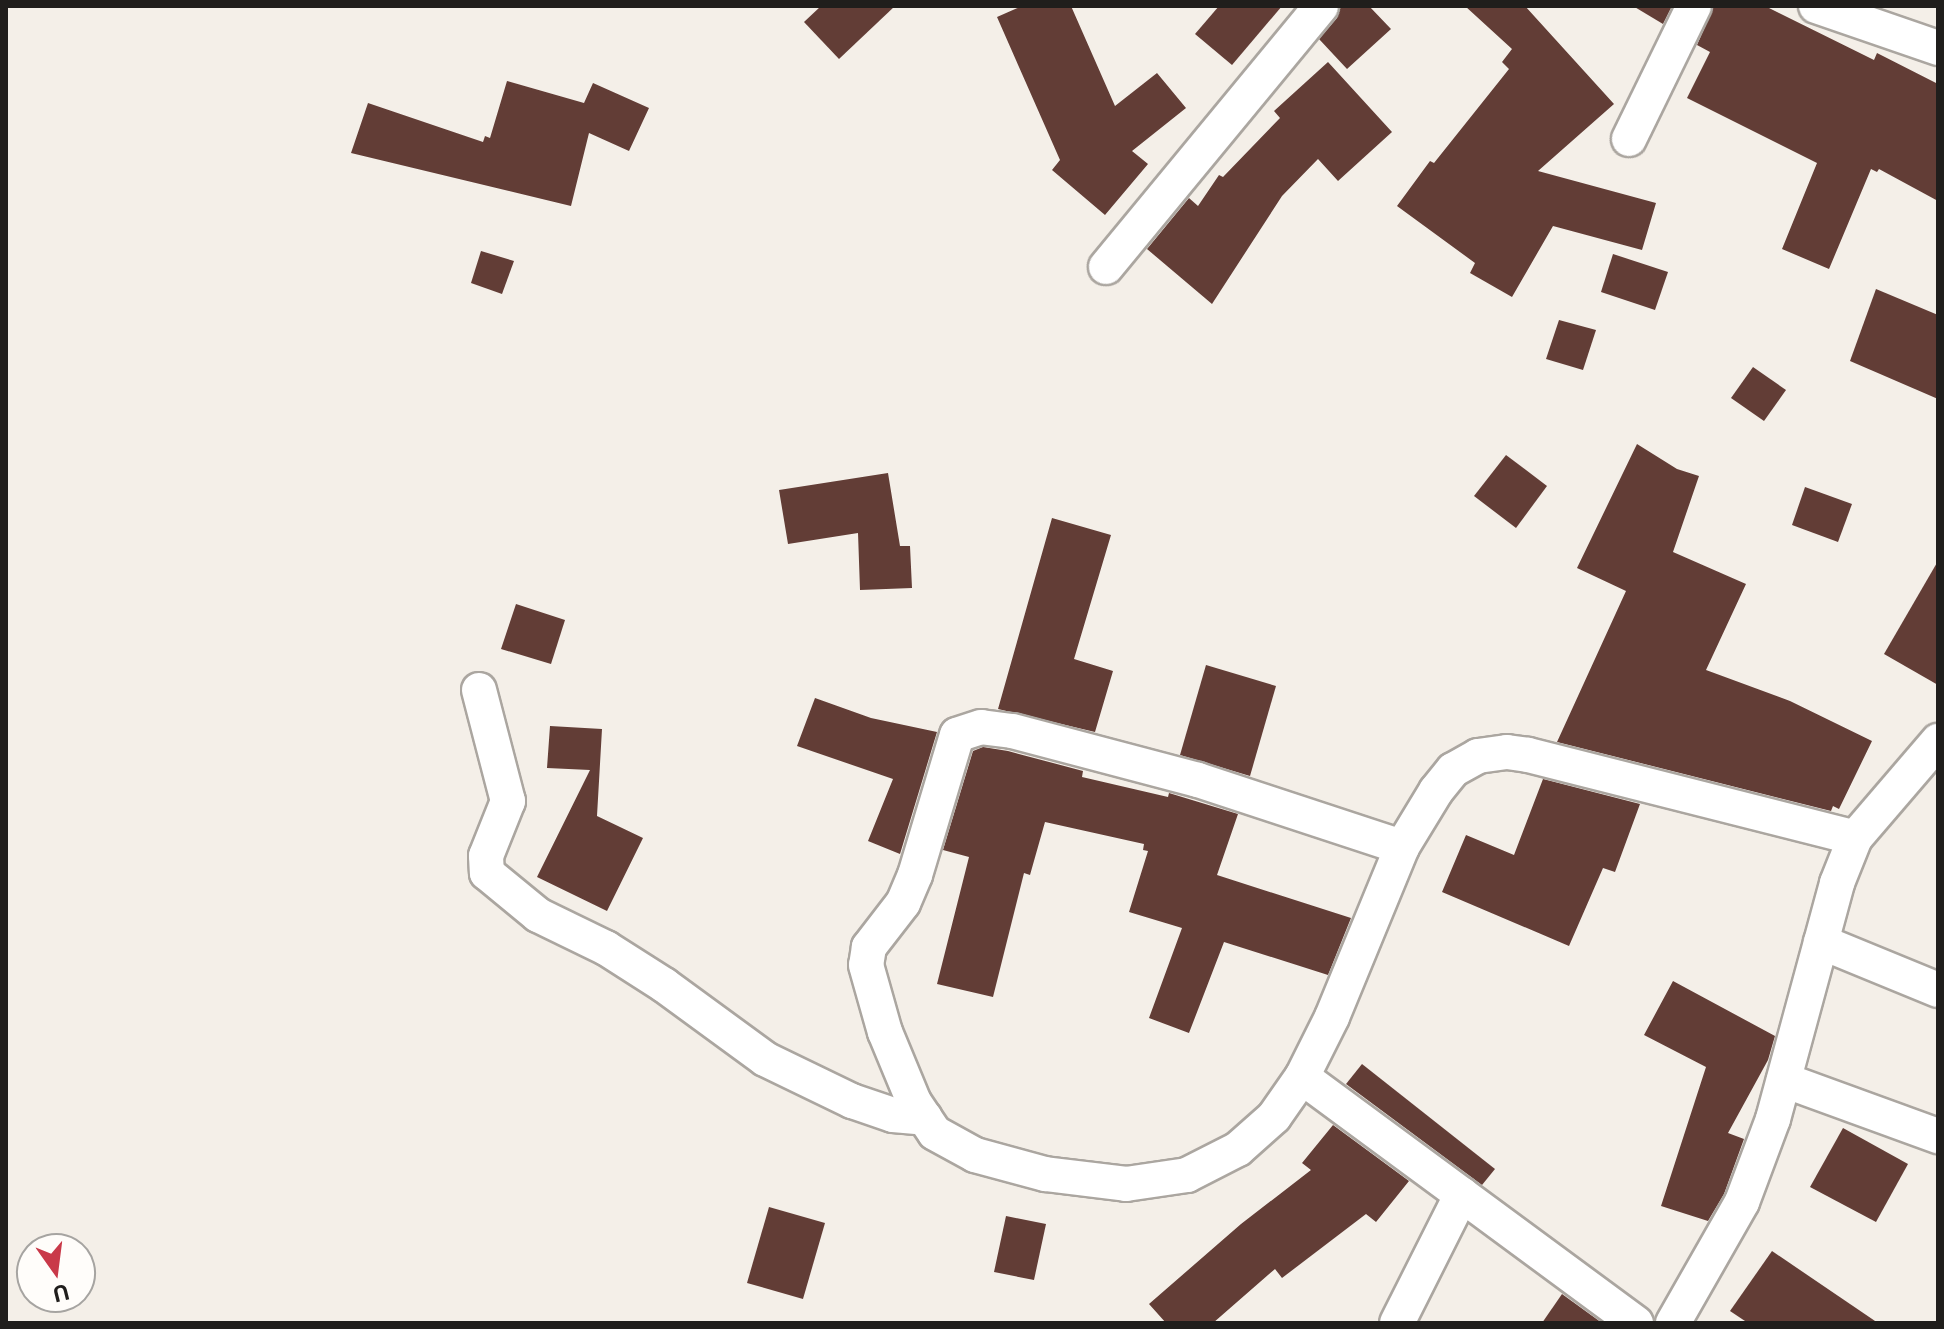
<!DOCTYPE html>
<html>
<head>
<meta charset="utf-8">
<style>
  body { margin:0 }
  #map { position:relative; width:1944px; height:1329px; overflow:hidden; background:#f4efe8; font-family:"Noto Sans",sans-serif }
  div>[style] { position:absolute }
  .building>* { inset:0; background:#623d36 }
  .roads { filter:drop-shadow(2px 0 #aba6a0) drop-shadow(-2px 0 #aba6a0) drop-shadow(0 2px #aba6a0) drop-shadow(0 -2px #aba6a0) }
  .minor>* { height:34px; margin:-17px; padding:0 17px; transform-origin:17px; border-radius:17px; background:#fff }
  span { translate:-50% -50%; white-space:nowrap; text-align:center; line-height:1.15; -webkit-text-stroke:8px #fffdfa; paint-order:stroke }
  .frame { position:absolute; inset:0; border:8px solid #201e1c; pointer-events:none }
  .north { position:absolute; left:16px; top:1233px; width:80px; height:80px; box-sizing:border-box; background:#fffdfa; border:2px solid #a6a4a1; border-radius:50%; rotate:166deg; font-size:22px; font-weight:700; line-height:32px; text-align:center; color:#201e1c }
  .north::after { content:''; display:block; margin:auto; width:28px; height:36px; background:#c93949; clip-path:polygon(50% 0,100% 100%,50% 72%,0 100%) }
</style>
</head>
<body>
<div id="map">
  <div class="building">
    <div style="clip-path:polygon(821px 6px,895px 6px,839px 59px,804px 22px)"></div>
    <div style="clip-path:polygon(1022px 6px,1071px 6px,1115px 106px,1157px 73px,1186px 108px,1132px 151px,1148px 164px,1105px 215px,1052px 170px,1060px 160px,997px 17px)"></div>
    <div style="clip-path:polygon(1219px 6px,1282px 6px,1232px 65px,1195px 34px)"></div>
    <div style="clip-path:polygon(1341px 6px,1369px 6px,1391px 29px,1347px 69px,1319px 39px,1337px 18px)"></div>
    <div style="clip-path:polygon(1465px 6px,1525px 6px,1614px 104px,1538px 171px,1656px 203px,1642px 250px,1553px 226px,1512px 297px,1470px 273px,1475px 263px,1397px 206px,1430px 161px,1434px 163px,1509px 69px,1502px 62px,1512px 49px)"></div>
    <div style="clip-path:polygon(1633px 6px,1672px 6px,1663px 24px)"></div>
    <div style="clip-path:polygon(1714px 6px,1765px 6px,1874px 60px,1877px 53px,1938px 84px,1938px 201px,1879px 169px,1877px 172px,1871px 169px,1829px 269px,1782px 249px,1817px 163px,1687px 98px,1710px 52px,1697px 45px)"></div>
    <div style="clip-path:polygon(1328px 62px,1392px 132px,1338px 181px,1318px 159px,1282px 196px,1212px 304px,1147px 249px,1189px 198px,1198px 206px,1219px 175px,1223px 177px,1280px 118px,1274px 111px)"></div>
    <div style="clip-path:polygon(507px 81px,584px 103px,593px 83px,649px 108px,629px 151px,589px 133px,571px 206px,351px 153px,368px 103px,483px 142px,485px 136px,490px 138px)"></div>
    <div style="clip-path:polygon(481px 251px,514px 261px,502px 294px,471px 283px)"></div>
    <div style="clip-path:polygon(1613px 254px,1668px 272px,1655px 310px,1601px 292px)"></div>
    <div style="clip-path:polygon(1876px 289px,1938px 315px,1938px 399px,1850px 361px)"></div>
    <div style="clip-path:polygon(1559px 320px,1596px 330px,1583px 370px,1546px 359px)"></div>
    <div style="clip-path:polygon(1753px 367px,1786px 390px,1764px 421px,1731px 398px)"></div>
    <div style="clip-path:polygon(1637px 444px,1677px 469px,1699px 476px,1673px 552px,1746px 584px,1706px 670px,1790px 701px,1872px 741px,1839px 809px,1833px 806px,1831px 811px,1557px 742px,1626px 591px,1577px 568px)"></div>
    <div style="clip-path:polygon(1506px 455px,1547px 486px,1516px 528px,1474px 496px)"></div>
    <div style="clip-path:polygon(888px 473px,900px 546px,910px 546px,912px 588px,860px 590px,858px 533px,788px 544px,779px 490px)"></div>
    <div style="clip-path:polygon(1805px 487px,1852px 504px,1838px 542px,1792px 525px)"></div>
    <div style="clip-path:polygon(1052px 518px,1111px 535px,1074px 659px,1113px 671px,1095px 732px,998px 709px)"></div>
    <div style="clip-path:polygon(1938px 561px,1938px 685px,1884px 654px)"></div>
    <div style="clip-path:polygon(516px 604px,565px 620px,551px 664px,501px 649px)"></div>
    <div style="clip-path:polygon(1206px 665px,1276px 686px,1250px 776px,1180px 755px)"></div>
    <div style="clip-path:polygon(815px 698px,871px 718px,937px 732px,900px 854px,868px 841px,893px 779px,797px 746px)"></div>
    <div style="clip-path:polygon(550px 726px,602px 729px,597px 816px,643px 838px,607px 911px,537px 877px,590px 770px,547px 768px)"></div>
    <div style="clip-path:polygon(983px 747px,1008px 751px,1083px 771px,1082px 777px,1168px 797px,1169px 793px,1238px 814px,1217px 875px,1351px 918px,1328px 975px,1224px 942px,1189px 1033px,1149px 1018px,1182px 928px,1129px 912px,1148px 851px,1143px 850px,1144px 844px,1045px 822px,1030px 875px,1024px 873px,993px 997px,937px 984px,969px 857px,943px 850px,973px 751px)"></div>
    <div style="clip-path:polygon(1543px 779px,1640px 804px,1615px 872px,1603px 868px,1569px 946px,1442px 892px,1466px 835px,1514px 855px)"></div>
    <div style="clip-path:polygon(1673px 981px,1775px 1036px,1768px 1060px,1728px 1133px,1744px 1139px,1724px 1194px,1708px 1221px,1661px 1206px,1706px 1067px,1644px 1035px)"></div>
    <div style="clip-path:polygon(1362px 1064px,1495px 1169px,1482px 1185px,1346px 1084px)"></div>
    <div style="clip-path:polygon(1333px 1125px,1409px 1181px,1376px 1222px,1366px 1214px,1282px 1278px,1275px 1269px,1213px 1323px,1166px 1323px,1149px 1304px,1241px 1224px,1311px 1170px,1302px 1163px)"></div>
    <div style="clip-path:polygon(1843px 1128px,1908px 1164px,1876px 1222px,1810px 1187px)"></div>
    <div style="clip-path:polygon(769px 1207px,825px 1223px,803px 1299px,747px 1283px)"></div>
    <div style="clip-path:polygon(1006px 1216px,1046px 1224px,1034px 1280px,994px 1272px)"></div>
    <div style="clip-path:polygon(1772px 1251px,1878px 1323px,1748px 1323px,1730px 1311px)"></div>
    <div style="clip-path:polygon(1562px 1294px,1602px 1323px,1542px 1323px)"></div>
  </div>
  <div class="roads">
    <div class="minor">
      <div style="left:1816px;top:6px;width:129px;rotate:19deg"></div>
      <div style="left:1629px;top:139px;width:148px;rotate:-64deg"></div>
      <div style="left:1106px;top:267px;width:338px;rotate:-50.5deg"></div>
      <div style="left:479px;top:690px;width:115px;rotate:75.4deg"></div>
      <div style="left:508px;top:801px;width:59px;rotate:111.8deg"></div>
      <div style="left:486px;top:856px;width:17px;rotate:87deg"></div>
      <div style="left:487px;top:873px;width:66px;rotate:39.5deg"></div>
      <div style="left:538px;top:915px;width:76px;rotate:25.9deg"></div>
      <div style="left:606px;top:948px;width:69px;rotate:32.5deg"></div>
      <div style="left:664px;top:985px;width:125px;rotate:36.2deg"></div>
      <div style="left:765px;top:1059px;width:97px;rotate:25.8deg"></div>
      <div style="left:852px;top:1101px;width:43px;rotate:18.9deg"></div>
      <div style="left:893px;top:1115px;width:32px;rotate:5deg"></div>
      <div style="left:1402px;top:847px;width:215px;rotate:-161.8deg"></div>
      <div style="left:1198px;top:780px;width:192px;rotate:-165.2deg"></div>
      <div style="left:1012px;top:731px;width:31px;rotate:-173deg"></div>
      <div style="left:981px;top:727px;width:25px;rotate:162deg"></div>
      <div style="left:957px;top:735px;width:146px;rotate:106.7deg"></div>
      <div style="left:915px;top:875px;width:30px;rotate:113deg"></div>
      <div style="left:903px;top:903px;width:56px;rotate:127.7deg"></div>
      <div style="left:869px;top:947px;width:18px;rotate:99deg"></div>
      <div style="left:866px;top:965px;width:70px;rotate:74.2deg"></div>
      <div style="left:885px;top:1032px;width:76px;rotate:67.5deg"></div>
      <div style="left:914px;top:1102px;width:37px;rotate:56deg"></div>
      <div style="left:935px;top:1133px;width:46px;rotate:28.8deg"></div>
      <div style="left:975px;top:1155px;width:73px;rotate:15.2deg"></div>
      <div style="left:1045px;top:1174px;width:82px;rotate:7deg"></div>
      <div style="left:1126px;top:1184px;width:62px;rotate:-8.4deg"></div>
      <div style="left:1187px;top:1175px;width:57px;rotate:-27deg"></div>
      <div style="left:1238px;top:1149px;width:48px;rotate:-41.6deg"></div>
      <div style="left:1274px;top:1117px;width:49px;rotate:-55deg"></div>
      <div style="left:1302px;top:1077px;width:67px;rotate:-63.4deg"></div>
      <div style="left:1332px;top:1017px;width:184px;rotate:-67.6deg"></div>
      <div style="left:1402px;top:847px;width:66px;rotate:-58.7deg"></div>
      <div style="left:1436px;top:791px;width:27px;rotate:-51deg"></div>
      <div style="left:1453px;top:770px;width:29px;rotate:-29deg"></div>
      <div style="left:1478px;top:756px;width:29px;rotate:-8deg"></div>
      <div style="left:1507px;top:752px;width:21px;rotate:8deg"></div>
      <div style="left:1528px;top:755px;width:337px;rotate:14.2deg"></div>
      <div style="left:1821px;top:942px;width:126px;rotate:22.3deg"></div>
      <div style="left:1302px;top:1077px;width:415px;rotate:36.4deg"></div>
      <div style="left:1784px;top:1080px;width:164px;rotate:20deg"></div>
      <div style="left:1397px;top:1323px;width:144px;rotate:-63.3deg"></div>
      <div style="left:1673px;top:1323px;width:139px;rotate:-60.3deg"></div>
      <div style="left:1742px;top:1202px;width:89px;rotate:-69.5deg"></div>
      <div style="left:1773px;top:1119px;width:245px;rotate:-74.8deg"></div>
      <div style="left:1837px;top:883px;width:48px;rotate:-68.2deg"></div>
      <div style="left:1855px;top:838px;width:128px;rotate:-49.4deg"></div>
    </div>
  </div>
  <div class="frame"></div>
  <div class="north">U</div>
</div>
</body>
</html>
